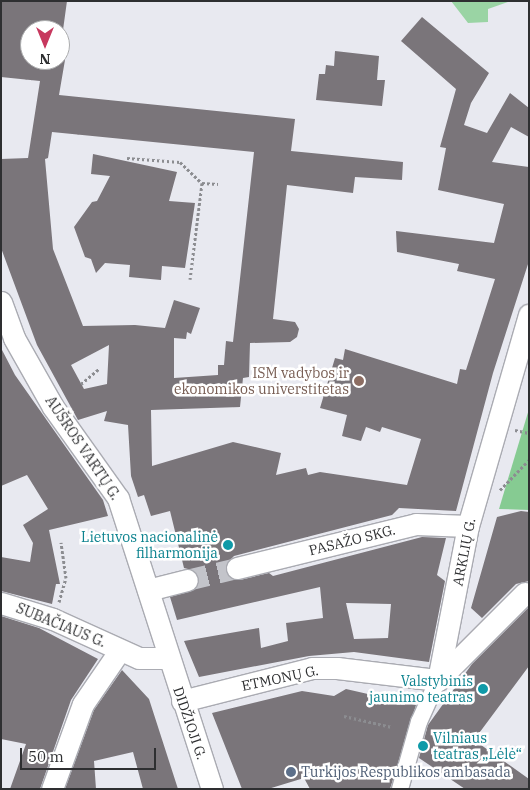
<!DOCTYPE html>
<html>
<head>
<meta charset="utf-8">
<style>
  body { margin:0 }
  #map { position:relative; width:530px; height:790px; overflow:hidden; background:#e8e9f0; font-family:"IBM Plex Serif",serif }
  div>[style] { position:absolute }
  .green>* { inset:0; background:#9ad4a4 }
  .forest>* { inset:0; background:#86cb92 }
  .building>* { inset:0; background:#7a757a }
  .minor-tunnel>* { height:21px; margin-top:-10.5px; transform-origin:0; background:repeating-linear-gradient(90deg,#c3c4ca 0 21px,transparent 0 32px) }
  .path>* { height:3px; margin-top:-1.5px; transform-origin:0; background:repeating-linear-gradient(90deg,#8c8d91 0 2.5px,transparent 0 5px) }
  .roads { filter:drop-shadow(1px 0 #aaabb2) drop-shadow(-1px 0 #aaabb2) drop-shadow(0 1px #aaabb2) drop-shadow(0 -1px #aaabb2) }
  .pedestrian>* { height:16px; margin:-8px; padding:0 8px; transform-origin:8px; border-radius:8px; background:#fff }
  .minor>* { height:21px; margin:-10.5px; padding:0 10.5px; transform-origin:10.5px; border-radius:10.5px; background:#fff }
  .dots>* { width:14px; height:14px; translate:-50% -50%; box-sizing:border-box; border:2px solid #fff; border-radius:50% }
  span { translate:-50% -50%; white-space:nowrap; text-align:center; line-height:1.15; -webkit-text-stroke:5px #fff; paint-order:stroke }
  .education-label { font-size:14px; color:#785e54 }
  .right { translate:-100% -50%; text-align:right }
  .street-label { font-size:14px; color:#2e2f31 }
  .culture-label { font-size:14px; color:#0d838f }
  .left { translate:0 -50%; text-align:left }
  .service-label { font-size:14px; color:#4e5e75 }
  .frame { position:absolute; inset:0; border:2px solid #2e2f31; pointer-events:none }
  .north { position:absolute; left:20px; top:20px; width:50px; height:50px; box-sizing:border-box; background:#fff; border:1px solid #abacad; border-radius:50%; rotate:180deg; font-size:14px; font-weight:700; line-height:20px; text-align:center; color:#2e2f31 }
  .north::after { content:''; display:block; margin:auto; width:18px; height:22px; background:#c7385e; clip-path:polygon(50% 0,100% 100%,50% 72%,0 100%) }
  .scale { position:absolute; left:20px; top:748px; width:136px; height:22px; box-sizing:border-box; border:2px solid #2e2f31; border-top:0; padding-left:6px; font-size:15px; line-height:18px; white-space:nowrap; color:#2e2f31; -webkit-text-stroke:4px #fff; paint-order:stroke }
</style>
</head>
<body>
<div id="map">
  <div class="green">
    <div style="clip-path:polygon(451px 1px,511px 1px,488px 9px,488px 22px,468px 23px)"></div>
  </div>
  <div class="forest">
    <div style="clip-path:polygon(529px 409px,529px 510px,499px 509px)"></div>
  </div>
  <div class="building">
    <div style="clip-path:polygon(evenodd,1px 1px,67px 1px,63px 30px,30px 30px,30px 60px,65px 60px,59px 95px,295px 119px,291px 151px,403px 162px,402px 180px,355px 177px,353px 193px,287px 185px,273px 319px,295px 322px,299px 329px,297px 337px,290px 342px,250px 343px,249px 377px,243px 378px,240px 407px,151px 410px,152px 466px,233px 442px,281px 453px,276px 475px,306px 468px,308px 475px,320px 472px,407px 485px,421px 439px,382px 427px,380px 432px,366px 427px,361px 441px,342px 436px,347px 415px,320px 408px,335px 358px,343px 360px,345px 349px,457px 384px,460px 369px,466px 370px,495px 279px,457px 271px,459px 264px,397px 252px,396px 231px,494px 243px,504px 204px,438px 190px,446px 148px,440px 147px,456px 89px,401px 41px,422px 17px,489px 73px,471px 103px,464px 125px,487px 133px,510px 93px,529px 108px,529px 137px,511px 127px,492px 162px,529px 167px,529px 261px,493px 373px,456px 511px,399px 508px,392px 515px,234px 556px,225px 565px,228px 577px,240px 580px,269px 573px,273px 576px,422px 537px,446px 538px,437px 575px,445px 581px,429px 662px,354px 652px,309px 656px,199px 677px,184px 641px,259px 628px,261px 648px,288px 641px,286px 623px,323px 618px,320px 587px,177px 620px,170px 597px,195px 589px,199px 577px,196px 571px,184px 568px,170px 511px,151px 516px,144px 495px,138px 497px,131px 476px,128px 425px,104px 421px,107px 411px,78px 420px,37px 345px,1px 248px,1px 159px,28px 158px,40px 81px,1px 77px,1px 1px,52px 132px,254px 152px,233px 342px,226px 341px,224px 365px,218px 365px,218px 375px,174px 378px,174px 338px,186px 339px,187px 332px,191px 334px,200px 308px,174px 300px,165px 328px,135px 325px,83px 326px,53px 249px,45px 159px,48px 158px,52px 132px,1px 1px,109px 345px,107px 384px,84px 389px,71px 365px,109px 345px,1px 1px,346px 603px,391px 604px,388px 638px,354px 639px,346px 603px)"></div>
    <div style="clip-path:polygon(335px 51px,379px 56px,377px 80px,385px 80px,382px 106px,316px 100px,319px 74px,325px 74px,326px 65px,334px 66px)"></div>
    <div style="clip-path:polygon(93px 154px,177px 172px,169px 201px,195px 203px,185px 268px,162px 266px,161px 280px,129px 277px,130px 265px,105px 263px,96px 273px,91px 259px,85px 257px,74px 227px,92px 202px,97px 201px,110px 176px,91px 174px)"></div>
    <div style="clip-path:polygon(1px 348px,15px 375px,103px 500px,108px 516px,49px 530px,60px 584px,56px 584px,52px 604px,1px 591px,1px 557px,30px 562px,33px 543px,23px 525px,48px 509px,27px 475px,1px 486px)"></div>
    <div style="clip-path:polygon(521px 511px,529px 512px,529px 581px,516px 584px,482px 618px,471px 608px,497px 517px)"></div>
    <div style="clip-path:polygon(529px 607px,529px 666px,474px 740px,529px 779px,529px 789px,465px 789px,419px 758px,428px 725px,472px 664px)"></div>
    <div style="clip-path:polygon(1px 616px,39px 628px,98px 659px,71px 700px,40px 789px,10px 789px,26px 744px,1px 739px)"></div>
    <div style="clip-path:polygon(122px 670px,149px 699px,178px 789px,143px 789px,133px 752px,94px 761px,96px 789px,65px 789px,94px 710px)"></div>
    <div style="clip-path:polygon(346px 689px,416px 705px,390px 789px,310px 789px,304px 778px,268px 789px,242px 789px,212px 713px,302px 691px,334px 696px)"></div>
  </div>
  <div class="minor-tunnel">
    <div style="left:187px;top:580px;width:51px;rotate:-13.5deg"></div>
  </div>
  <div class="path">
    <div style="left:127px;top:158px;width:53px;rotate:4.3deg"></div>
    <div style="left:180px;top:162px;width:30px;rotate:44deg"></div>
    <div style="left:202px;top:183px;width:97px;rotate:97.1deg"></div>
    <div style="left:202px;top:183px;width:16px;rotate:4deg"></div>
    <div style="left:81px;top:384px;width:23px;rotate:-40deg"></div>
    <div style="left:515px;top:430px;width:14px;rotate:12deg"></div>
    <div style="left:500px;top:490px;width:42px;rotate:-46deg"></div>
    <div style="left:59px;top:602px;width:25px;rotate:-74deg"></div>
    <div style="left:66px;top:578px;width:36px;rotate:-98deg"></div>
    <div style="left:344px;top:716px;width:49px;rotate:12.9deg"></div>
  </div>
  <div class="roads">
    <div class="pedestrian">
      <div style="left:400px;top:789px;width:70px;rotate:-74.2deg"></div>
      <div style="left:419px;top:722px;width:46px;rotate:-65.7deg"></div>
    </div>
    <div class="minor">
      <div style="left:1px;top:302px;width:38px;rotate:70deg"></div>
      <div style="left:14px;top:338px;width:79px;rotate:60.5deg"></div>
      <div style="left:53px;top:407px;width:112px;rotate:54.5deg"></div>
      <div style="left:118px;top:498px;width:306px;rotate:72.1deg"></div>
      <div style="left:237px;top:568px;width:184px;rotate:-13.8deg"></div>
      <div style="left:416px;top:524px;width:52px;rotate:2.2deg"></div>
      <div style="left:148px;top:590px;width:40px;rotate:-14.4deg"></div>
      <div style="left:1px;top:603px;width:54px;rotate:17.1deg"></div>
      <div style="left:53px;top:619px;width:94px;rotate:24.4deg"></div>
      <div style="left:139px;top:658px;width:30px"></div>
      <div style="left:438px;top:680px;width:157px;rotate:-79deg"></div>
      <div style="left:468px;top:526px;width:220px;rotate:-73.9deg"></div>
      <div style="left:438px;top:680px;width:123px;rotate:-45deg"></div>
      <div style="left:182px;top:701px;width:134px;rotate:-14.2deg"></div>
      <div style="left:312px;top:668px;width:25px"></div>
      <div style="left:337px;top:668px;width:102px;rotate:6.8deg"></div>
      <div style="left:52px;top:789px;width:90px;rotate:-70deg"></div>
      <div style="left:83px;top:704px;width:65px;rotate:-55.6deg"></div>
    </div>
  </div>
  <div class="dots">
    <div style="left:359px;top:381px;background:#8d6e63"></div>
    <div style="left:228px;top:545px;background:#0f9aa8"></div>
    <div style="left:483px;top:689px;background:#0f9aa8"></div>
    <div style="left:423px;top:746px;background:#0f9aa8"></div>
    <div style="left:291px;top:772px;background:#5c6f8a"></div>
  </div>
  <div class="education-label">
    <span class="right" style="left:349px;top:381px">ISM vadybos ir<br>ekonomikos universtitetas</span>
  </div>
  <div class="street-label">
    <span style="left:83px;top:448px;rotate:56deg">AUŠROS VARTŲ G.</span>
    <span style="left:352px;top:540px;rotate:-14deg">PASAŽO SKG.</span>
    <span style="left:464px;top:552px;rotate:-79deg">ARKLIŲ G.</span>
    <span style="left:61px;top:625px;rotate:22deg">SUBAČIAUS G.</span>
    <span style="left:280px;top:678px;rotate:-12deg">ETMONŲ G.</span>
    <span style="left:190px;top:723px;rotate:71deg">DIDŽIOJI G.</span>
  </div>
  <div class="culture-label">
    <span class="right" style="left:218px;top:545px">Lietuvos nacionalinė<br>filharmonija</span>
    <span class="right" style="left:473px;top:689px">Valstybinis<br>jaunimo teatras</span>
    <span class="left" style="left:433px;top:746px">Vilniaus<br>teatras „Lėlė“</span>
  </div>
  <div class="service-label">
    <span class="left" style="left:301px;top:772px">Turkijos Respublikos ambasada</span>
  </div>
  <div class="frame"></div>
  <div class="north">N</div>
  <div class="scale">50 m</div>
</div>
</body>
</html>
